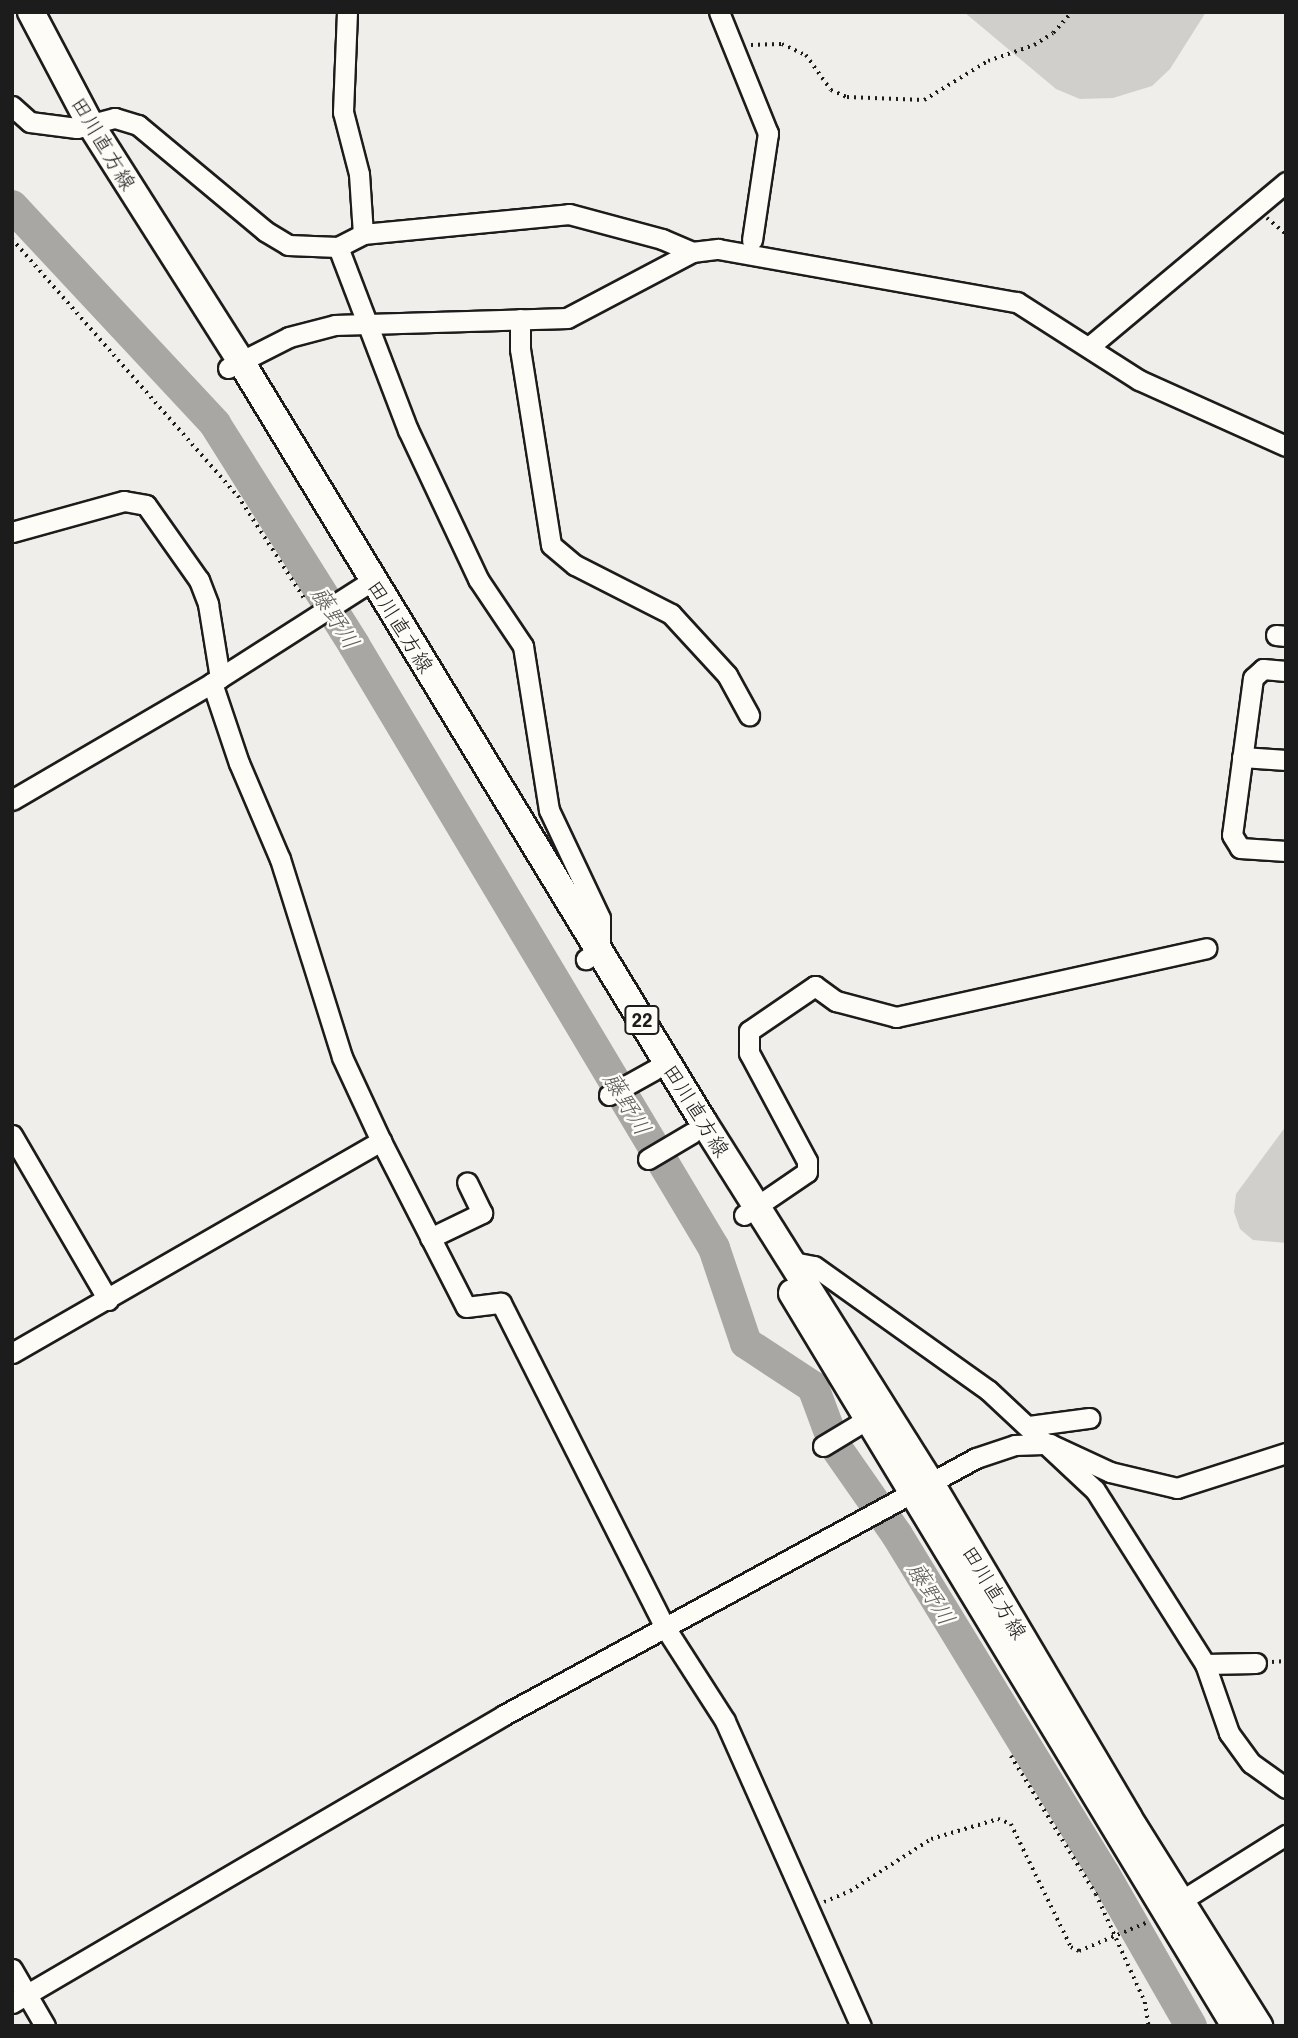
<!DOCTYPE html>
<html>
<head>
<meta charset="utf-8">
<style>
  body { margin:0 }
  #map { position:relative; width:1298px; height:2038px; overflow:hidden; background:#f0eeea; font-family:Mali,"Klee One",sans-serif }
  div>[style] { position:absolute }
  .green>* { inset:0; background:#d0cfcc }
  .river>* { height:32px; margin:-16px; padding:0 16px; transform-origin:16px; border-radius:16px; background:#a8a7a3 }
  .path>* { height:3.5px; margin-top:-1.75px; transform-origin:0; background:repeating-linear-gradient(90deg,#1c1c1c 0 2px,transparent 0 7px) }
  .roads { filter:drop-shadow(2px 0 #1c1c1c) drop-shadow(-2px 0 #1c1c1c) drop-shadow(0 2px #1c1c1c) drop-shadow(0 -2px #1c1c1c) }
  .minor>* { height:19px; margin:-9.5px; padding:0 9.5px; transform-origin:9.5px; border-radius:9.5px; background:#fdfcf7 }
  .major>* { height:26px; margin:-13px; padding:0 13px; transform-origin:13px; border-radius:13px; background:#fdfcf7 }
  span { translate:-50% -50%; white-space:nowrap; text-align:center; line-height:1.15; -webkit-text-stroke:5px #fdfcf7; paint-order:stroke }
  .shield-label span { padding:2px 5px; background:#fdfcf7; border:2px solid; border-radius:5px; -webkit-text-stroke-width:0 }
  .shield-label { font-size:19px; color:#1c1c1c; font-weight:700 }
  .street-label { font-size:21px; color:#1c1c1c }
  .water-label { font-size:23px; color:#5b5b59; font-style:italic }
  .frame { position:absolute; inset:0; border:14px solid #1c1c1c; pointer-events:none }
</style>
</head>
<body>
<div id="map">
  <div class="green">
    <div style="clip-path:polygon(964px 12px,1206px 12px,1170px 69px,1152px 86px,1113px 98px,1080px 99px,1056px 89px)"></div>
    <div style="clip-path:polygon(1286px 1126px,1286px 1243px,1253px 1240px,1240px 1229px,1234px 1212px,1236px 1194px)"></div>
  </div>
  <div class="river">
    <div style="left:12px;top:206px;width:298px;rotate:47deg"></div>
    <div style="left:215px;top:424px;width:261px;rotate:57.8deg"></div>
    <div style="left:354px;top:645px;width:702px;rotate:59.16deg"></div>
    <div style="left:714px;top:1248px;width:100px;rotate:71.4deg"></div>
    <div style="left:746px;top:1343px;width:80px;rotate:33.3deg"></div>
    <div style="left:813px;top:1387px;width:63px;rotate:69.6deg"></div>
    <div style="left:835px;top:1446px;width:108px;rotate:55.1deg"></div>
    <div style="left:897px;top:1535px;width:397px;rotate:58.6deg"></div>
    <div style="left:1104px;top:1874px;width:175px;rotate:60.2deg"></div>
  </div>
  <div class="path">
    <div style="left:751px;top:45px;width:31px;rotate:-2deg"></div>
    <div style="left:782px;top:44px;width:26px;rotate:25deg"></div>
    <div style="left:806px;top:55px;width:43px;rotate:54.5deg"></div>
    <div style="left:831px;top:90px;width:17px;rotate:24deg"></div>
    <div style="left:847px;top:97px;width:77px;rotate:2.2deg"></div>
    <div style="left:924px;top:100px;width:75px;rotate:-31.4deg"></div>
    <div style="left:988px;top:61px;width:49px;rotate:-19.2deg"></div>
    <div style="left:1034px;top:45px;width:22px;rotate:-32deg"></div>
    <div style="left:1053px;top:33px;width:28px;rotate:-48deg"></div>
    <div style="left:1267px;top:218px;width:25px;rotate:40deg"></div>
    <div style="left:12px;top:239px;width:342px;rotate:48.7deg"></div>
    <div style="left:238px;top:496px;width:125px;rotate:57.1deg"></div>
    <div style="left:1272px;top:1662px;width:14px;rotate:-4deg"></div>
    <div style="left:1011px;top:1756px;width:162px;rotate:58.4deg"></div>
    <div style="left:1096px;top:1894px;width:119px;rotate:65.6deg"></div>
    <div style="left:1145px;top:2002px;width:24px;rotate:81deg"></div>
    <div style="left:824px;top:1902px;width:28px;rotate:-23deg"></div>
    <div style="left:850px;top:1891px;width:96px;rotate:-32.7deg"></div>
    <div style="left:931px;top:1839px;width:70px;rotate:-16.6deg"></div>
    <div style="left:998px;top:1819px;width:14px;rotate:21deg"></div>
    <div style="left:1011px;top:1824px;width:137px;rotate:64deg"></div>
    <div style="left:1071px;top:1947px;width:9px;rotate:27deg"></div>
    <div style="left:1079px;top:1951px;width:75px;rotate:-22.8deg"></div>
  </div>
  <div class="roads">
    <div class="minor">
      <div style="left:347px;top:12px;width:100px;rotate:92.3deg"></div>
      <div style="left:343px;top:112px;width:64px;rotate:75.5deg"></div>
      <div style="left:359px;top:174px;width:60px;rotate:86.2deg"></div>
      <div style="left:719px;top:12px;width:131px;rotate:68deg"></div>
      <div style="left:768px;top:133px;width:108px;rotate:98.5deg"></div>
      <div style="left:12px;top:106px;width:24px;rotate:42deg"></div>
      <div style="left:30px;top:122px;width:47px;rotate:7.3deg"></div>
      <div style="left:77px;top:128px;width:39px;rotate:-15deg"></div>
      <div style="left:115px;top:118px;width:24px;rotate:17deg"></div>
      <div style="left:138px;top:125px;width:165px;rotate:39.8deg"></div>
      <div style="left:265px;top:231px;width:27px;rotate:31deg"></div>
      <div style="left:288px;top:245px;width:50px;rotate:2.3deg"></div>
      <div style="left:338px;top:247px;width:28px;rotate:-27deg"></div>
      <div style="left:363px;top:234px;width:207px;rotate:-5.5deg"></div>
      <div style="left:569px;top:214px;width:96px;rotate:15deg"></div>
      <div style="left:662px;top:239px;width:33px;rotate:23deg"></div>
      <div style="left:338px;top:247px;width:196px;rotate:69.1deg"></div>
      <div style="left:408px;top:430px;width:165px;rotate:64.8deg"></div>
      <div style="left:478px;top:579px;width:81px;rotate:56.1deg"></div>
      <div style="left:523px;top:646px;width:166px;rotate:81deg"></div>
      <div style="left:549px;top:810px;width:119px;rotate:64.7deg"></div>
      <div style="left:600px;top:918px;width:32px;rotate:90deg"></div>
      <div style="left:600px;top:950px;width:17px;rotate:147deg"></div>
      <div style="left:520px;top:319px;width:30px;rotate:90deg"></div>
      <div style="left:520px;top:349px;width:198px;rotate:81deg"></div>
      <div style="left:551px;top:545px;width:31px;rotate:40deg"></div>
      <div style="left:575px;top:565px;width:108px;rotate:27deg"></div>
      <div style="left:671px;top:614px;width:83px;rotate:47.4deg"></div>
      <div style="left:727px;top:675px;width:46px;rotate:61.2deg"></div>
      <div style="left:1090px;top:346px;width:256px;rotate:-39.9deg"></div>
      <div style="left:228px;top:368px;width:68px;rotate:-26.9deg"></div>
      <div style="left:289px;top:337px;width:48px;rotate:-14.6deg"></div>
      <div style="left:335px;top:325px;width:232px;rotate:-1.7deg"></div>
      <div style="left:567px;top:318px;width:141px;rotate:-27.8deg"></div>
      <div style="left:692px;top:252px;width:26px;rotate:-7deg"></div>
      <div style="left:718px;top:249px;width:304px;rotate:10.1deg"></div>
      <div style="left:1017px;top:302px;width:145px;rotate:32.6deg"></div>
      <div style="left:1139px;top:380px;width:161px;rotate:24.2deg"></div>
      <div style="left:12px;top:532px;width:116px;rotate:-15.5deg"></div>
      <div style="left:124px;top:501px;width:22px;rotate:10deg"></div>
      <div style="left:146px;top:505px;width:92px;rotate:54.8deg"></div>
      <div style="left:199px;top:580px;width:26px;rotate:69deg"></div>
      <div style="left:208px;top:604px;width:75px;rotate:80.8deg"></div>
      <div style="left:1276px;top:635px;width:10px;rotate:6deg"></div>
      <div style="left:1286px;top:671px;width:23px;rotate:-175deg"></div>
      <div style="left:1263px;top:669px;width:13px;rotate:138deg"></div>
      <div style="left:1253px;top:678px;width:158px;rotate:97.6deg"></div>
      <div style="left:1232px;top:835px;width:15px;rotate:58deg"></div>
      <div style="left:1240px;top:848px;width:46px;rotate:3.7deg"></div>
      <div style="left:212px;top:683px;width:84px;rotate:71.4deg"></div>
      <div style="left:239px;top:763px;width:104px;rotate:66.9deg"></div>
      <div style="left:280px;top:859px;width:207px;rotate:72.6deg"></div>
      <div style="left:342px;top:1057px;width:93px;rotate:65.1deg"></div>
      <div style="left:381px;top:1141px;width:186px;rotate:62.9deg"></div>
      <div style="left:466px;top:1307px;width:35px;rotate:-7deg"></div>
      <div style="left:501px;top:1303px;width:365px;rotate:63.2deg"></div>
      <div style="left:666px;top:1629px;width:109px;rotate:57.3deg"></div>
      <div style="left:725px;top:1721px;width:334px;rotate:66deg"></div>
      <div style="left:1242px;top:757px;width:44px;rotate:3.9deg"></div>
      <div style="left:12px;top:800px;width:232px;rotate:-30.3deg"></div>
      <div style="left:212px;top:683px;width:191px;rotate:-32.6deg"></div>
      <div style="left:609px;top:1095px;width:51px;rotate:-29.1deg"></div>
      <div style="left:12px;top:1135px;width:191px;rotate:59.8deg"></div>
      <div style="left:648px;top:1159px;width:51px;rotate:-30.6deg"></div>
      <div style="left:744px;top:1215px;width:76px;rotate:-34.3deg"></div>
      <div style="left:807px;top:1172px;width:11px;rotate:-90deg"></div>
      <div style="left:807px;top:1161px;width:123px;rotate:-118.2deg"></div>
      <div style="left:749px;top:1053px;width:22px;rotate:-90deg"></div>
      <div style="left:749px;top:1031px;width:80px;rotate:-34.3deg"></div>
      <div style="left:815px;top:986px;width:26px;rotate:36deg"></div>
      <div style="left:836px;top:1001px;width:62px;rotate:14.9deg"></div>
      <div style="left:896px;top:1017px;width:318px;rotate:-12.5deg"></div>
      <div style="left:430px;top:1238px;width:58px;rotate:-25.7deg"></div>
      <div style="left:482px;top:1213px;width:34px;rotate:-116deg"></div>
      <div style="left:793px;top:1262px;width:21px;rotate:11deg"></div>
      <div style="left:814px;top:1266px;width:214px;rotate:35.5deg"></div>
      <div style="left:988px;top:1390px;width:146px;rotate:43.1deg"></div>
      <div style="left:1095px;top:1490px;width:206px;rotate:57.7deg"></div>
      <div style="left:1205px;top:1664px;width:73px;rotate:70.8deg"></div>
      <div style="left:1229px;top:1733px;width:37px;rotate:54deg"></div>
      <div style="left:1251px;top:1763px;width:43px;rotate:35.5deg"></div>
      <div style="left:12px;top:1353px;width:426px;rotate:-29.9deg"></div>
      <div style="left:1029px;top:1426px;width:61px;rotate:-7.6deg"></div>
      <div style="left:823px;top:1446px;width:50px;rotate:-31.2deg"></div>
      <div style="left:1205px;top:1664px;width:51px;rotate:-1.1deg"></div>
      <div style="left:1171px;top:1907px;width:136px;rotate:-32.1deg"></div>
      <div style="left:12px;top:1969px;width:66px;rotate:59.9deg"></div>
      <div style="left:12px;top:2003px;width:570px;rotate:-30.34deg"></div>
      <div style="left:504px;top:1715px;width:537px;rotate:-28.57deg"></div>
      <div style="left:976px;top:1458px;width:41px;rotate:-18.4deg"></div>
      <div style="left:1015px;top:1445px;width:35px;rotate:-2deg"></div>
      <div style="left:1050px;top:1444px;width:66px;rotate:25deg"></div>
      <div style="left:1110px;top:1472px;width:69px;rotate:13.4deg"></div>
      <div style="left:1177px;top:1488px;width:114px;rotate:-17.8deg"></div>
    </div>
    <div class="major">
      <div style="left:31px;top:12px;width:124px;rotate:62.2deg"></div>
      <div style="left:89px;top:122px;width:282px;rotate:57.6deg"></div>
      <div style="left:240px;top:360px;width:893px;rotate:58.7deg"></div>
      <div style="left:704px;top:1123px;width:422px;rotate:57.8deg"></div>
      <div style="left:929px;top:1480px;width:391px;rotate:59.4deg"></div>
      <div style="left:1128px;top:1817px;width:247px;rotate:57.9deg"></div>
      <div style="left:792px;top:1293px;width:856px;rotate:58.85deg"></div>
    </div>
  </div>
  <div class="shield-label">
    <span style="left:642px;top:1020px">22</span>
  </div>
  <div class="street-label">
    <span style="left:104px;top:143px;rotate:59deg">田川直方線</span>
    <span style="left:401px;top:626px;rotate:58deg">田川直方線</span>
    <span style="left:697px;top:1110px;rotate:58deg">田川直方線</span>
    <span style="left:995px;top:1592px;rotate:59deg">田川直方線</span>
  </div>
  <div class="water-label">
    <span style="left:336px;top:617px;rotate:58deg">藤野川</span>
    <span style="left:628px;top:1103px;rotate:59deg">藤野川</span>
    <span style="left:932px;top:1593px;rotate:59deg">藤野川</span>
  </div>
  <div class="frame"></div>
</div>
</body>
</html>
